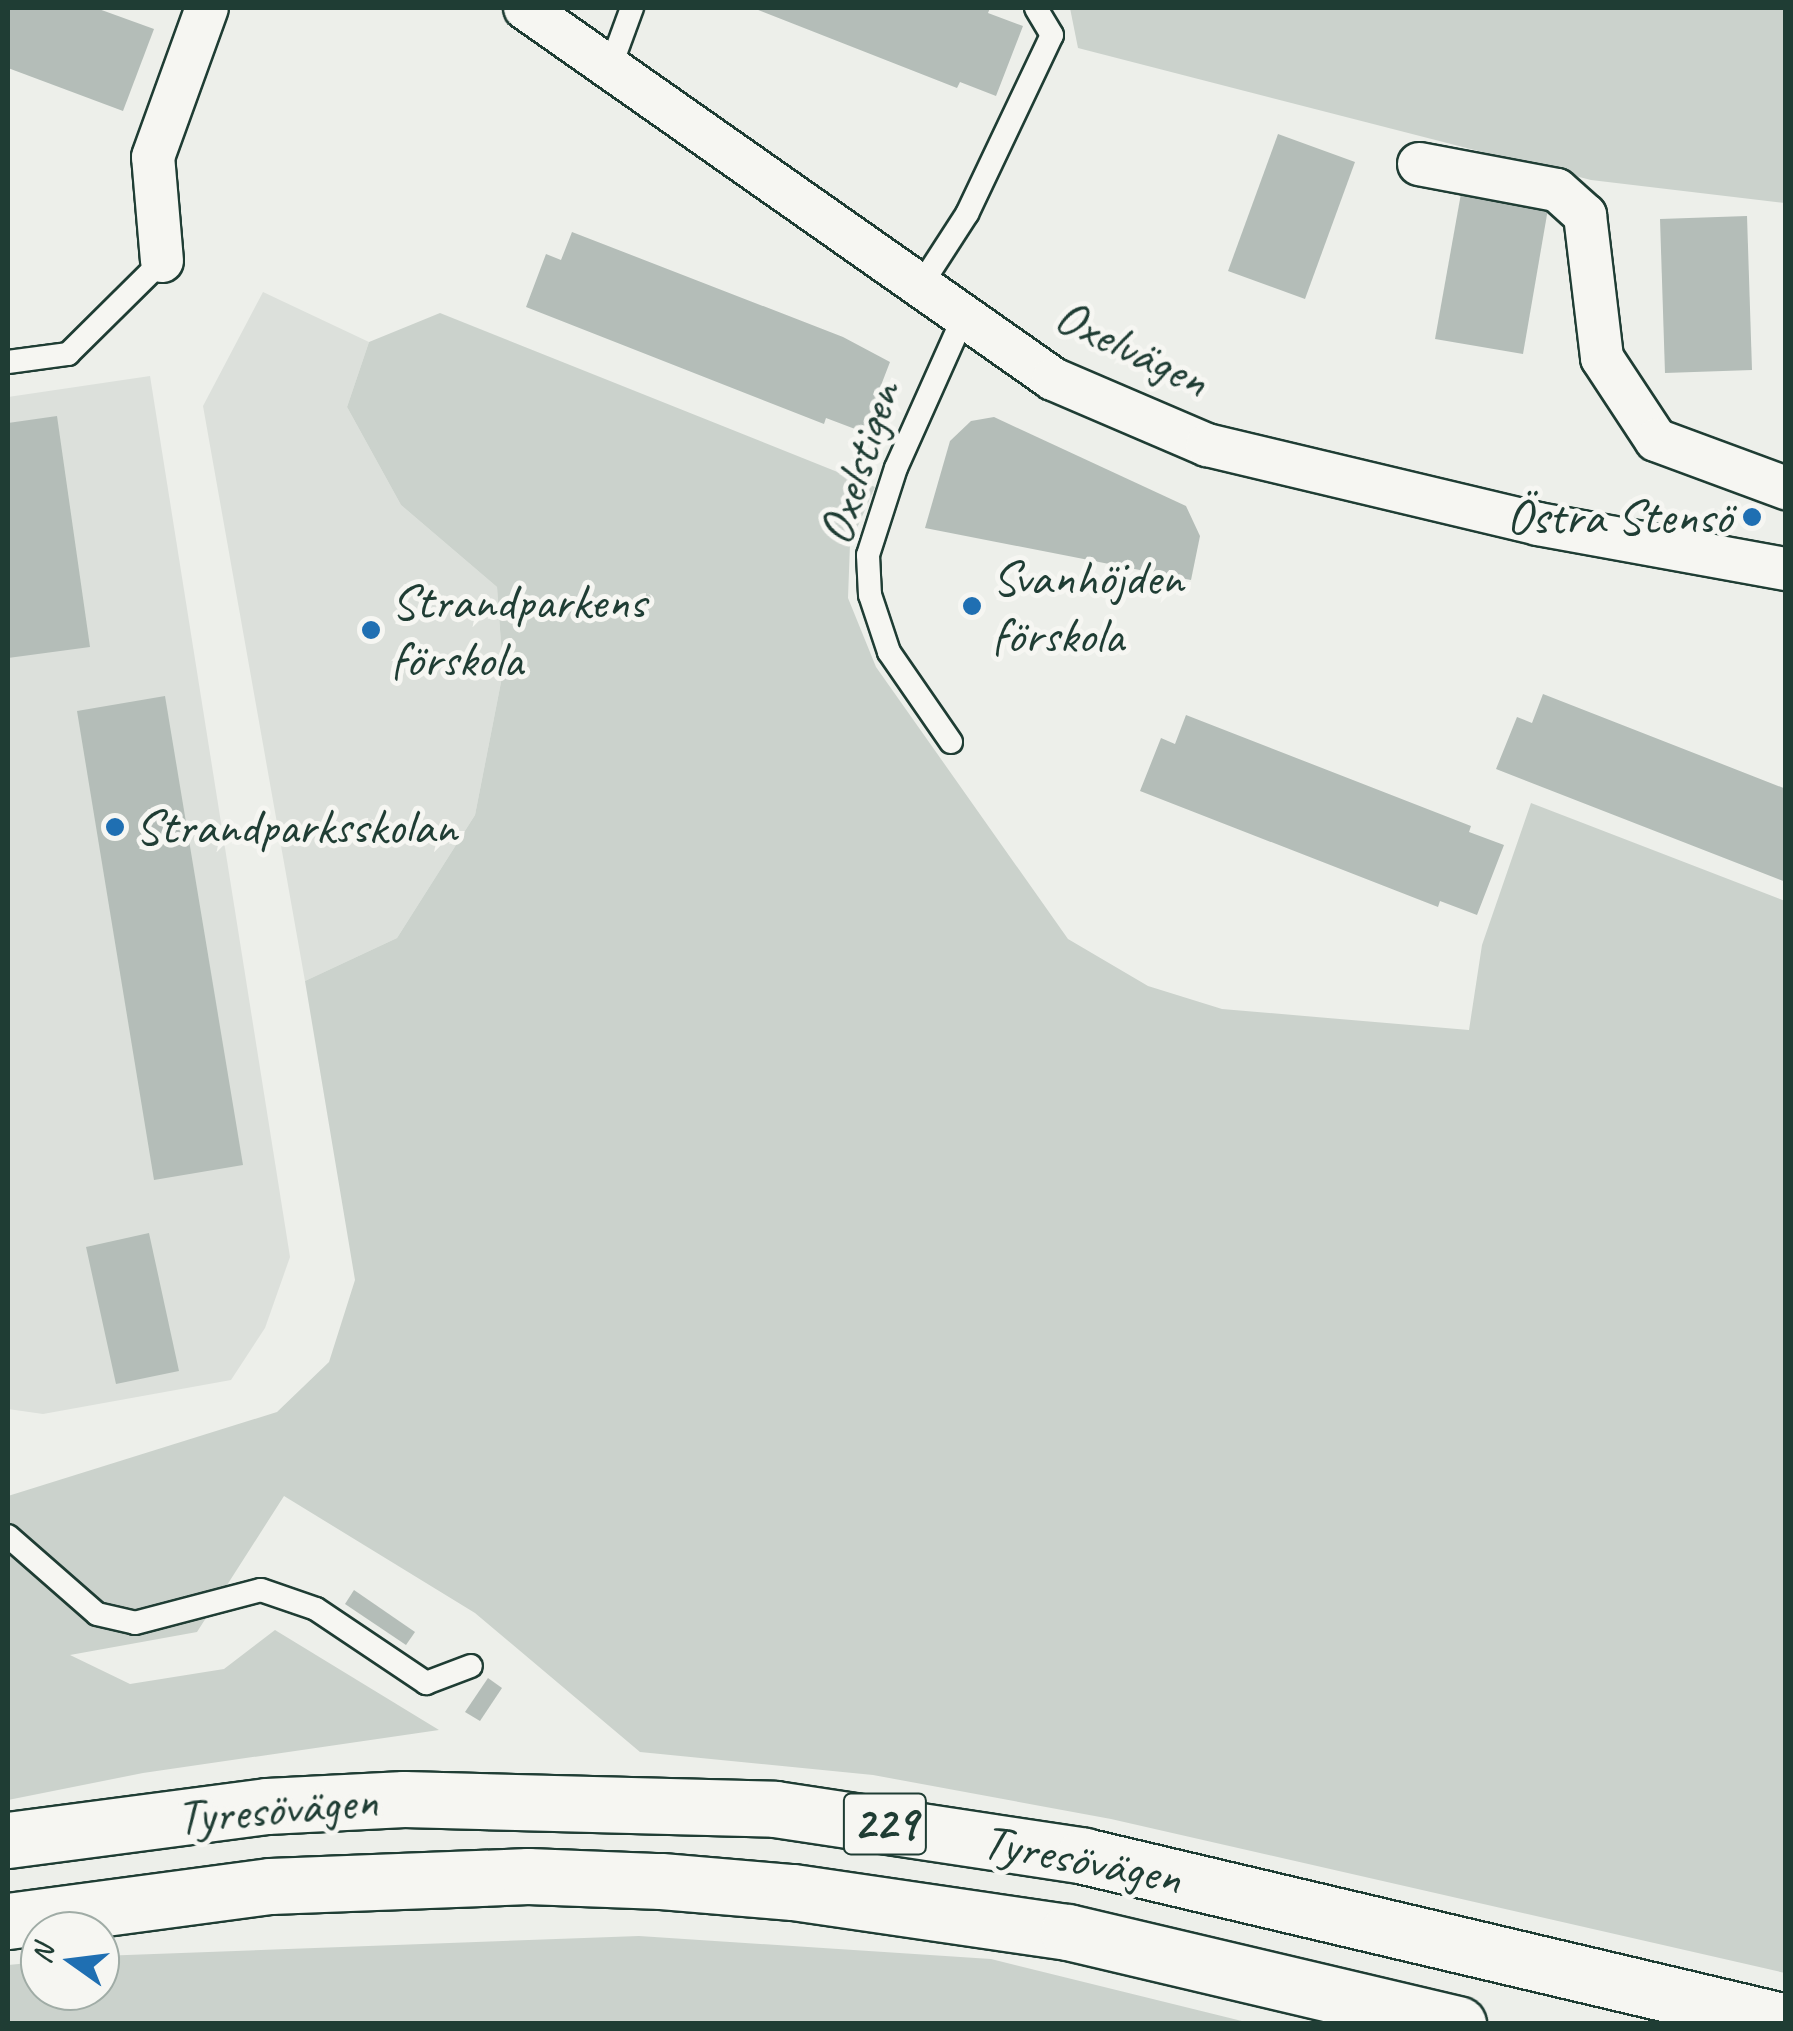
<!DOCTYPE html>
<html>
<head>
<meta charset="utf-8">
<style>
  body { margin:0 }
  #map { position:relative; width:1793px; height:2031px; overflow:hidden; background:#edefea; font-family:Caveat,sans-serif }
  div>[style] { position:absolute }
  .built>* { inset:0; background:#dce0db }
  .green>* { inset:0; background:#cbd2cc }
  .building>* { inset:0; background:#b4bdb8 }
  .roads { filter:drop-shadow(2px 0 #1f3d34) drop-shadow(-2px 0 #1f3d34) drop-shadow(0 2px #1f3d34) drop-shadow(0 -2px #1f3d34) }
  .lane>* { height:22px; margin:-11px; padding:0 11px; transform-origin:11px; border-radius:11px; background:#f6f6f2 }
  .street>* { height:42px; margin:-21px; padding:0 21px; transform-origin:21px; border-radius:21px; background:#f6f6f2 }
  .highway>* { height:55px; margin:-27.5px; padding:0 27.5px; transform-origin:27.5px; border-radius:27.5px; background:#f6f6f2 }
  .dots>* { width:28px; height:28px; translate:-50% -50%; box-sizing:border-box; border:5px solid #f6f6f2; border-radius:50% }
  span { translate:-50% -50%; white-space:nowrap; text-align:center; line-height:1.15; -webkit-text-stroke:10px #f6f6f2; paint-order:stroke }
  .shield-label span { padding:2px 8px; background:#f6f6f2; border:2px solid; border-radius:8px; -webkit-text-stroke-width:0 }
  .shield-label { font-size:48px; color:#1f3d34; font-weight:700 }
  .street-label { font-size:50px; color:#1f3d34 }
  .poi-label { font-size:50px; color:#1f3d34 }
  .right { translate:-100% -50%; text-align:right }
  .left { translate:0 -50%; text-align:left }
  .frame { position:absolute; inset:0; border:10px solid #1f3d34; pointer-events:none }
  .north { position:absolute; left:20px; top:1911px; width:100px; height:100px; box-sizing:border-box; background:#f6f6f2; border:2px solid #a0aca6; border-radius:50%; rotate:284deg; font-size:28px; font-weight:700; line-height:40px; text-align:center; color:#1f3d34 }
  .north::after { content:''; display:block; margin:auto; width:35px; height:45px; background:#1f6fb2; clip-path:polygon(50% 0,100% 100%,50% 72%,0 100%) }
</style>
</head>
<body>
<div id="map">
  <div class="built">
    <div style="clip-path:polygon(263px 292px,369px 342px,347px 407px,401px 505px,497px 587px,503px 672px,475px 815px,397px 938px,305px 981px,203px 406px)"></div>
    <div style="clip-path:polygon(150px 376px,290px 1257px,265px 1328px,231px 1380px,43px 1414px,8px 1409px,8px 397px)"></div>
  </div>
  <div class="green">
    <div style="clip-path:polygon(1070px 8px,1785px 8px,1785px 203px,1591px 180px,1078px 48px)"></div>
    <div style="clip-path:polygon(440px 313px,875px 487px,850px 544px,848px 598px,876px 667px,1068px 939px,1148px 986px,1222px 1009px,1469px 1030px,1482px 945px,1531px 803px,1785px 901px,1785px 1973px,1111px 1819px,873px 1775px,640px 1752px,475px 1613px,284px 1496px,197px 1632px,70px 1655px,130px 1684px,224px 1669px,275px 1630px,439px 1730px,143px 1773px,8px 1800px,8px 1496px,277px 1412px,329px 1362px,355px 1280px,305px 981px,397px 938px,475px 815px,503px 672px,497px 587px,401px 505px,347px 407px,369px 342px)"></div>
    <div style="clip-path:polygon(639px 1936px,991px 1959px,1250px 2023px,8px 2023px,8px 1965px,40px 1962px,40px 1991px,100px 1991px,100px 1956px)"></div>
  </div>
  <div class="building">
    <div style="clip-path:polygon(8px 8px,96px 8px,154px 29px,123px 111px,8px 68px)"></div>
    <div style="clip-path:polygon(753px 8px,990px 8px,988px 13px,1023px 26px,996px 96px,960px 82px,957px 88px)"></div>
    <div style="clip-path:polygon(1278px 134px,1355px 162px,1305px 299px,1228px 271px)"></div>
    <div style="clip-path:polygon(1462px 188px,1549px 203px,1523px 354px,1435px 339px)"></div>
    <div style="clip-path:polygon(1747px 216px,1752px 370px,1665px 373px,1660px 219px)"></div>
    <div style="clip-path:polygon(572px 232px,843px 337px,890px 362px,863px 432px,826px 418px,824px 424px,526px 307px,546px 254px,561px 260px)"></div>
    <div style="clip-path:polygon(57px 416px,90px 647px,8px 658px,8px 423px)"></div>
    <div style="clip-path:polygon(994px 417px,1186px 506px,1200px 536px,1191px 580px,925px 528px,950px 441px,971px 421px)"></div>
    <div style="clip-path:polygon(1543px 694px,1786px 789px,1786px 882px,1496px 769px,1517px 717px,1532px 723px)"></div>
    <div style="clip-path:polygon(165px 696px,243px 1165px,154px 1180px,77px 711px)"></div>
    <div style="clip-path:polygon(1186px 715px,1471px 826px,1469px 832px,1504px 845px,1477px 915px,1440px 901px,1438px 907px,1140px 791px,1161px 738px,1175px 744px)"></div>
    <div style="clip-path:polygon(149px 1233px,179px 1371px,116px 1384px,86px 1247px)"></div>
    <div style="clip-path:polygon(354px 1590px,415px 1632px,406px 1645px,345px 1604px)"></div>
    <div style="clip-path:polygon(488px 1678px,502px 1688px,480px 1721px,465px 1712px)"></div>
  </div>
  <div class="roads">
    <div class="lane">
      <div style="left:610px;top:68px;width:64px;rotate:-69.9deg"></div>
      <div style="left:921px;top:285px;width:85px;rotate:-57.1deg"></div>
      <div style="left:967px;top:214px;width:198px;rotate:-64.6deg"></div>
      <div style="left:1052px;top:35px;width:31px;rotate:-121deg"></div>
      <div style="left:8px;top:362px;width:61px;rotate:-7.6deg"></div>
      <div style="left:68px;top:354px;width:132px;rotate:-44.7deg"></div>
      <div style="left:951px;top:742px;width:109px;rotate:-124.6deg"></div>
      <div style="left:889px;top:652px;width:60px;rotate:-108.4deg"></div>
      <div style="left:870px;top:595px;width:40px;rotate:-92.9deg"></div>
      <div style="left:868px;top:555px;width:91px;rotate:-72.2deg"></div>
      <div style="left:896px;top:468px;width:167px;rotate:-65.9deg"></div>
      <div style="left:8px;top:1536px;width:118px;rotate:41.2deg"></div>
      <div style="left:97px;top:1614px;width:39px;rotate:13deg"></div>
      <div style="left:135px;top:1623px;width:130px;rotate:-14.7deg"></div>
      <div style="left:261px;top:1590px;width:58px;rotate:19.1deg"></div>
      <div style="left:316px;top:1609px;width:133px;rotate:33.9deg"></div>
      <div style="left:426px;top:1683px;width:48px;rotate:-20.7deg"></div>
    </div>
    <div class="street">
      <div style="left:525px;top:8px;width:645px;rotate:35.09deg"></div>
      <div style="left:1053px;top:379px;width:168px;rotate:23.2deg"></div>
      <div style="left:1207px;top:445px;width:340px;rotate:13.4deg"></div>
      <div style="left:1538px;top:524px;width:252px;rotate:10.3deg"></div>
      <div style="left:1419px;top:164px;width:140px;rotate:10.7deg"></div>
      <div style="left:1557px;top:190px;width:38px;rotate:42deg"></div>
      <div style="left:1585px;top:215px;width:144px;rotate:83.2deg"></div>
      <div style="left:1602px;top:358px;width:98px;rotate:56.6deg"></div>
      <div style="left:1656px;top:440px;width:139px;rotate:20.3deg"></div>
      <div style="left:162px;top:261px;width:104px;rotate:-94.9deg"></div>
      <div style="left:153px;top:157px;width:158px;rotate:-70.1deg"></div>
    </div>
    <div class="highway">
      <div style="left:8px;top:1840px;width:261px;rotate:-7.5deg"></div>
      <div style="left:267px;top:1806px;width:137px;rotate:-2.9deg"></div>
      <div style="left:404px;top:1799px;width:371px;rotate:1.5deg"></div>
      <div style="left:775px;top:1809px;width:313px;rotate:8.6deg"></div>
      <div style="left:1084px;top:1856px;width:721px;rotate:13.3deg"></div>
      <div style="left:8px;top:1921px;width:264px;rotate:-7.6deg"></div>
      <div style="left:270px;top:1886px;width:258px;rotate:-2.2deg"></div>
      <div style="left:528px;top:1876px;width:133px;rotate:2.2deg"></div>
      <div style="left:661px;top:1881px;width:132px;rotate:4.8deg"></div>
      <div style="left:793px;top:1892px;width:278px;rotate:8.3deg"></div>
      <div style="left:1068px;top:1932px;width:401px;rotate:13.3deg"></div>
    </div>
  </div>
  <div class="dots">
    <div style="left:1752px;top:517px;background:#1f6fb2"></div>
    <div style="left:972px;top:606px;background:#1f6fb2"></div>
    <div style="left:371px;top:630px;background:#1f6fb2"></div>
    <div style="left:115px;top:827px;background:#1f6fb2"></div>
  </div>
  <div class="shield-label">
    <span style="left:885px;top:1824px">229</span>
  </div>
  <div class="street-label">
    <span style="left:1132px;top:348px;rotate:26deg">Oxelvägen</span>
    <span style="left:859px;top:463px;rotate:-72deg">Oxelstigen</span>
    <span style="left:277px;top:1809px;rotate:-5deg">Tyresövägen</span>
    <span style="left:1082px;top:1859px;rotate:11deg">Tyresövägen</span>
  </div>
  <div class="poi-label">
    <span class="right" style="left:1732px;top:517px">Östra Stensö</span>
    <span class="left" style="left:992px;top:606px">Svanhöjden<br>förskola</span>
    <span class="left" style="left:391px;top:630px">Strandparkens<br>förskola</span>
    <span class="left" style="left:135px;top:827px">Strandparksskolan</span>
  </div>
  <div class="frame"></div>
  <div class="north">N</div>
</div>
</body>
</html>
